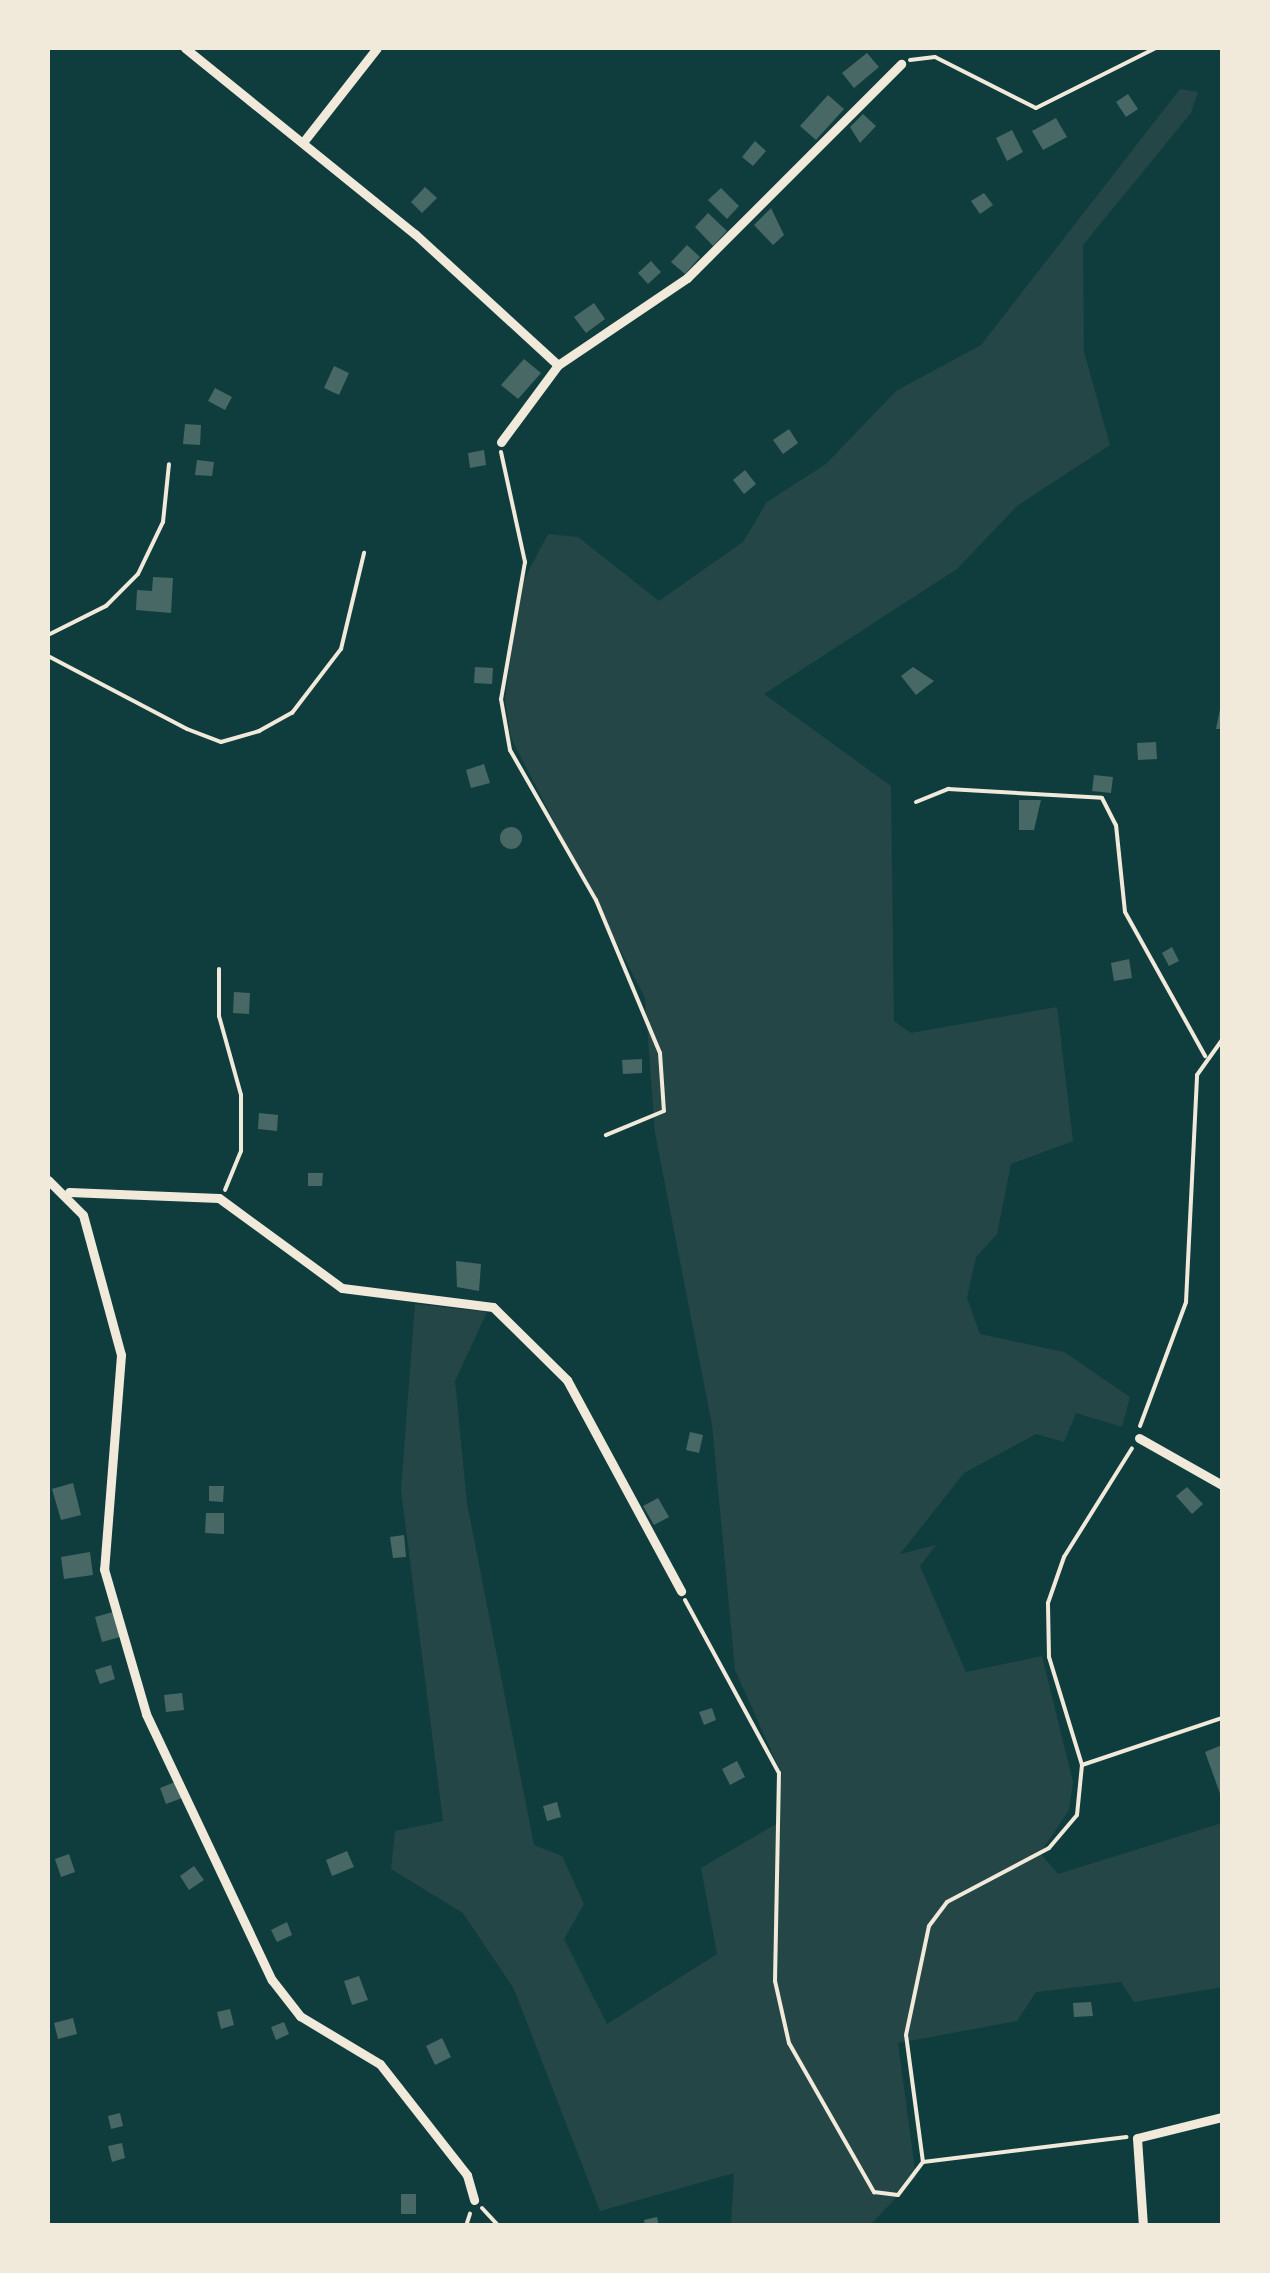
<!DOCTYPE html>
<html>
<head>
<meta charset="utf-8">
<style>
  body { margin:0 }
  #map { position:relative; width:1270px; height:2273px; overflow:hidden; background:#0f3d3e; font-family:Ubuntu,sans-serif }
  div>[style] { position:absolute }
  .green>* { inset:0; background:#244646 }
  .building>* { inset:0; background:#486865 }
  .round { border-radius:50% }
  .path>* { height:4px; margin:-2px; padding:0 2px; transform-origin:2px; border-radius:2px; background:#f1e9da }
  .minor>* { height:9px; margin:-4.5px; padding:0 4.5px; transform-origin:4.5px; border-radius:4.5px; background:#f1e9da }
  span { translate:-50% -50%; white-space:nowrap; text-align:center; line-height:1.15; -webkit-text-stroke:8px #f1e9da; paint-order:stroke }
  .frame { position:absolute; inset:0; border:50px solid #f1e9da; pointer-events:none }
</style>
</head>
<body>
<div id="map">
  <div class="green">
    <div style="clip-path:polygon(1180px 89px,1198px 92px,1191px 113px,1083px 245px,1084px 352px,1110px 445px,1017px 506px,957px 569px,764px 694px,891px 786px,894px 1021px,911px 1033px,1057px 1007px,1073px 1141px,1011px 1164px,997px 1234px,976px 1257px,967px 1298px,980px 1334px,1064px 1352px,1130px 1397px,1122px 1427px,1076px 1413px,1064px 1442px,1036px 1434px,964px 1473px,900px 1554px,936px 1545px,920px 1566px,966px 1672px,1042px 1656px,1073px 1782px,1069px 1810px,1040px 1853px,1058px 1874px,1222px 1823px,1222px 1987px,1134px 2002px,1121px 1982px,1036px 1992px,1017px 2021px,898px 2043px,916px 2177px,870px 2225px,731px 2225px,734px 2173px,600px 2211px,514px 1989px,463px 1913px,391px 1869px,395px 1831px,443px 1821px,401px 1490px,415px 1304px,487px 1312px,455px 1381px,467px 1503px,534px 1845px,562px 1856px,584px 1904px,564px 1939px,607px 2024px,717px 1954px,701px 1868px,776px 1824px,782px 1775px,735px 1670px,712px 1425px,655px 1133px,645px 998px,511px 738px,505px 700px,520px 587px,548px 534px,578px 537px,659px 601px,743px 542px,767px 502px,826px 464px,896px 391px,981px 345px)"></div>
  </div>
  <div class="building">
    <div style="clip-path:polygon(867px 53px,879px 67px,854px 88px,842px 73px)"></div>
    <div style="clip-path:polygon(1128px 94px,1138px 109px,1126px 117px,1116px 102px)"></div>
    <div style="clip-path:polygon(828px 95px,844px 109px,816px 140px,800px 126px)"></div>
    <div style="clip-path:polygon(863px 114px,876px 126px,860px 143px,850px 127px)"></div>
    <div style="clip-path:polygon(1056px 118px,1067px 137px,1043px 150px,1032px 131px)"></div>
    <div style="clip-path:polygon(1012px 130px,1023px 152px,1007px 161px,996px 138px)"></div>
    <div style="clip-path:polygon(755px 141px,766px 151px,753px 166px,742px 157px)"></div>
    <div style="clip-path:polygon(425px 187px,437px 198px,422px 213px,411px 202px)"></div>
    <div style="clip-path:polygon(721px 188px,739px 206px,727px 219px,708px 200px)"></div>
    <div style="clip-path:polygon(984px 193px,993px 205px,980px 214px,971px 201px)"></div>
    <div style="clip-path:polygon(771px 208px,784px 235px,773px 245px,754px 225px)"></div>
    <div style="clip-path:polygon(708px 213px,727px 231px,713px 246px,695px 227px)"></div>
    <div style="clip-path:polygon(687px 245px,700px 257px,685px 274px,671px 262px)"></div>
    <div style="clip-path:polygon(651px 261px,661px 272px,648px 284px,638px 273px)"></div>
    <div style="clip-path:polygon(594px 303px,605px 319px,586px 333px,574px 317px)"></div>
    <div style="clip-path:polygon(524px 359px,541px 373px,518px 399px,501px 385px)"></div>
    <div style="clip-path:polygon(334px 366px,349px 373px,339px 395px,324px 388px)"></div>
    <div style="clip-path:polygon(215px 388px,232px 397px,225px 410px,208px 401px)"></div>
    <div style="clip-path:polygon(185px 424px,201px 425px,200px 445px,183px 444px)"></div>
    <div style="clip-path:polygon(789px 429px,798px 443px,783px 454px,773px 440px)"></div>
    <div style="clip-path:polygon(484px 450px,486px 465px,470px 468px,468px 453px)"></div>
    <div style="clip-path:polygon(197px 460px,214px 462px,212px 476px,195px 475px)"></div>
    <div style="clip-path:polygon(745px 470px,756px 484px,744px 494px,733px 480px)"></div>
    <div style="clip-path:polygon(153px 577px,173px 578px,171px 613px,136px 610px,137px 590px,152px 591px)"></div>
    <div style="clip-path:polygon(475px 667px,493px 668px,492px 684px,474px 683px)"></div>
    <div style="clip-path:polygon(913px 667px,934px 681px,916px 695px,901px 676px)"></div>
    <div style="clip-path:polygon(1222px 699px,1222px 729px,1216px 729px)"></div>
    <div style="clip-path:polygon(1156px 742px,1157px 759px,1138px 760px,1137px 743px)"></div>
    <div style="clip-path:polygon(484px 764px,490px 783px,471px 788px,466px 770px)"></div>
    <div style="clip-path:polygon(1094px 775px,1113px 777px,1111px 793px,1092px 791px)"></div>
    <div style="clip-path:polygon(1019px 800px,1041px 800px,1034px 830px,1019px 830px)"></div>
    <div class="round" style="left:500px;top:827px;width:22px;height:22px"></div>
    <div style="clip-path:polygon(1172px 947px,1179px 961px,1169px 966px,1162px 953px)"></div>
    <div style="clip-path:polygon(1129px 959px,1132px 978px,1114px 981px,1111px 963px)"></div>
    <div style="clip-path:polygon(234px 992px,250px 993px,249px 1014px,233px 1013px)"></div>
    <div style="clip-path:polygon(642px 1059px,642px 1073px,623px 1074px,622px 1060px)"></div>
    <div style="clip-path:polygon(259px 1113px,278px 1115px,277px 1131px,258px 1129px)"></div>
    <div style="clip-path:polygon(308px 1173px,323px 1173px,322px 1186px,308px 1186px)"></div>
    <div style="clip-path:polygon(456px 1261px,481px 1264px,479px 1291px,457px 1287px)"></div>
    <div style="clip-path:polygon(690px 1432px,703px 1435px,699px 1453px,686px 1450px)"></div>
    <div style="clip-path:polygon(73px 1483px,81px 1515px,61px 1520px,52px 1489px)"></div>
    <div style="clip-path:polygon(209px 1486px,224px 1486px,223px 1502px,209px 1501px)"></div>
    <div style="clip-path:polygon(1187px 1487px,1203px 1504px,1192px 1514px,1176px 1496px)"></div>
    <div style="clip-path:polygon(658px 1498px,669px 1517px,654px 1525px,643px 1506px)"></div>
    <div style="clip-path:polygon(206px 1513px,224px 1513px,224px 1534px,205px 1533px)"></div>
    <div style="clip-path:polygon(404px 1535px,406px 1557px,393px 1558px,390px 1537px)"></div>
    <div style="clip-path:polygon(90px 1552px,93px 1575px,64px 1579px,61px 1557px)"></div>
    <div style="clip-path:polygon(113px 1612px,120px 1637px,102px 1642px,95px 1617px)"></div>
    <div style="clip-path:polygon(111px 1665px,115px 1679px,100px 1684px,95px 1670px)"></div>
    <div style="clip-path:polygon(182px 1693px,184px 1710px,166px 1712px,164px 1695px)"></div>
    <div style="clip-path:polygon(712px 1708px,716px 1720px,704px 1725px,699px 1712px)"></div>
    <div style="clip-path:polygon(1222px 1745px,1222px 1799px,1205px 1752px)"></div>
    <div style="clip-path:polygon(737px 1761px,745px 1777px,730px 1785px,722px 1769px)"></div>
    <div style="clip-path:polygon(175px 1782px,182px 1798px,166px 1804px,160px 1788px)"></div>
    <div style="clip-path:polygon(557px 1802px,561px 1817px,547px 1821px,543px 1806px)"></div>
    <div style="clip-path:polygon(347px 1851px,354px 1867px,332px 1876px,326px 1860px)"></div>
    <div style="clip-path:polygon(69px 1854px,75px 1872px,61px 1877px,55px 1859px)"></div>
    <div style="clip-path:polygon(194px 1866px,204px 1880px,189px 1890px,180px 1876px)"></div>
    <div style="clip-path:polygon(287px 1922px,292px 1935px,277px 1942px,271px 1930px)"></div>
    <div style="clip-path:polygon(359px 1976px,368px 2000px,352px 2005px,344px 1981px)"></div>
    <div style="clip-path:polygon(1091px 2002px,1093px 2016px,1074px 2017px,1073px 2003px)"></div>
    <div style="clip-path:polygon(230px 2009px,234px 2025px,221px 2029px,217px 2012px)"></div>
    <div style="clip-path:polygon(73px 2018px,77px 2034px,58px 2039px,54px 2023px)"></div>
    <div style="clip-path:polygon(284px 2022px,289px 2034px,276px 2040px,271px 2027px)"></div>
    <div style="clip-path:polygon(442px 2038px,451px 2057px,435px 2065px,426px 2046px)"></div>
    <div style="clip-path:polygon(120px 2113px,123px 2126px,111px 2129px,108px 2116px)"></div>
    <div style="clip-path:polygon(122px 2143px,125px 2158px,112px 2162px,108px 2146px)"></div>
    <div style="clip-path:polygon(401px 2194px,416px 2194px,416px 2214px,401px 2214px)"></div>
    <div style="clip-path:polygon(657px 2217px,659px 2226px,645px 2226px,644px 2220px)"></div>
  </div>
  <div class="path">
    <div style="left:910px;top:60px;width:25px;rotate:-7deg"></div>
    <div style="left:935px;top:57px;width:113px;rotate:26.8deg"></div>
    <div style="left:1036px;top:108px;width:134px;rotate:-26.6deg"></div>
    <div style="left:501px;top:452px;width:113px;rotate:77.7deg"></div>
    <div style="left:525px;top:562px;width:139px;rotate:99.9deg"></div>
    <div style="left:501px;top:699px;width:52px;rotate:80deg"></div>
    <div style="left:510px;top:750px;width:173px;rotate:60.2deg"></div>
    <div style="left:596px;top:900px;width:166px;rotate:67.3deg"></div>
    <div style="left:660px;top:1053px;width:58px;rotate:86.1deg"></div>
    <div style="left:664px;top:1111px;width:63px;rotate:157.5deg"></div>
    <div style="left:48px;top:635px;width:65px;rotate:-26.6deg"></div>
    <div style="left:106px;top:606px;width:45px;rotate:-45deg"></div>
    <div style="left:138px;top:574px;width:58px;rotate:-64.3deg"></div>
    <div style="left:163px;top:522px;width:58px;rotate:-84.1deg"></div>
    <div style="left:48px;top:656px;width:157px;rotate:27.7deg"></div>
    <div style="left:187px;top:729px;width:36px;rotate:21deg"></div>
    <div style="left:221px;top:742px;width:40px;rotate:-16deg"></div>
    <div style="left:259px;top:731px;width:38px;rotate:-29deg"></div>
    <div style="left:292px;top:713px;width:81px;rotate:-52.6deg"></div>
    <div style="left:341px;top:649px;width:99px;rotate:-76.5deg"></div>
    <div style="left:916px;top:802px;width:35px;rotate:-22deg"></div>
    <div style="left:948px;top:789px;width:154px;rotate:3.3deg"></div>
    <div style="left:1102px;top:798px;width:30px;rotate:63deg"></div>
    <div style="left:1116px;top:825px;width:87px;rotate:84.1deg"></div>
    <div style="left:1125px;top:912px;width:165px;rotate:60.9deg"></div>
    <div style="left:219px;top:969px;width:47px;rotate:90deg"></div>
    <div style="left:219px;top:1016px;width:82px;rotate:74.4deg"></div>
    <div style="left:241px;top:1095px;width:56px;rotate:90deg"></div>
    <div style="left:241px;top:1151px;width:42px;rotate:112.3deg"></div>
    <div style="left:1140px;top:1426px;width:132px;rotate:-69.6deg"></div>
    <div style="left:1186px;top:1302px;width:227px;rotate:-87.2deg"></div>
    <div style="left:1197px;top:1075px;width:43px;rotate:-54.5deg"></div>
    <div style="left:685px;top:1600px;width:197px;rotate:61.5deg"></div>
    <div style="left:779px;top:1773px;width:208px;rotate:91.1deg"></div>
    <div style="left:775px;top:1981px;width:64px;rotate:77.3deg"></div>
    <div style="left:789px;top:2043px;width:172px;rotate:60.3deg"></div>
    <div style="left:874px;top:2192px;width:24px;rotate:7deg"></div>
    <div style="left:898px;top:2195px;width:41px;rotate:-52.9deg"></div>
    <div style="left:923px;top:2162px;width:128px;rotate:-97.6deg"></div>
    <div style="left:906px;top:2035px;width:111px;rotate:-78.1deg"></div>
    <div style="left:929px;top:1926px;width:30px;rotate:-53deg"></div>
    <div style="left:947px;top:1902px;width:115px;rotate:-27.9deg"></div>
    <div style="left:1049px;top:1848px;width:43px;rotate:-49.7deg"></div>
    <div style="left:1077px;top:1815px;width:50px;rotate:-84.3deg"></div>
    <div style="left:1082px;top:1765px;width:113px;rotate:-107deg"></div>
    <div style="left:1049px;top:1657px;width:54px;rotate:-91.1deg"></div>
    <div style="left:1048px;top:1603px;width:49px;rotate:-70.8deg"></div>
    <div style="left:1064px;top:1557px;width:128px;rotate:-58deg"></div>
    <div style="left:1082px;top:1765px;width:148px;rotate:-18.6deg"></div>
    <div style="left:923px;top:2162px;width:205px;rotate:-7deg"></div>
    <div style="left:482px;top:2208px;width:25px;rotate:47deg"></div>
    <div style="left:466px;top:2226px;width:13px;rotate:-72deg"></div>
  </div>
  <div class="minor">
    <div style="left:185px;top:48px;width:296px;rotate:39deg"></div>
    <div style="left:415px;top:234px;width:194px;rotate:42.5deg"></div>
    <div style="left:304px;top:141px;width:118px;rotate:-51.9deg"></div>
    <div style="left:501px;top:442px;width:96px;rotate:-53.5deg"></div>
    <div style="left:558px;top:365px;width:156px;rotate:-34deg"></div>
    <div style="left:687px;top:278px;width:303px;rotate:-45deg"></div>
    <div style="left:48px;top:1180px;width:49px;rotate:45deg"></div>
    <div style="left:83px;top:1215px;width:145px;rotate:74.8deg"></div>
    <div style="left:121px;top:1355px;width:215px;rotate:94.5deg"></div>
    <div style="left:104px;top:1569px;width:151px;rotate:73.8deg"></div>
    <div style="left:146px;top:1714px;width:294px;rotate:64.7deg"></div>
    <div style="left:272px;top:1980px;width:46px;rotate:52.1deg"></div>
    <div style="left:300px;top:2016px;width:93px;rotate:31deg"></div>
    <div style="left:380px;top:2064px;width:141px;rotate:51.9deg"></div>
    <div style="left:467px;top:2175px;width:26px;rotate:74deg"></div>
    <div style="left:69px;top:1192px;width:150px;rotate:2.3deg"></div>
    <div style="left:219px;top:1198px;width:152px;rotate:36.2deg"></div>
    <div style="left:342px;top:1288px;width:152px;rotate:7.2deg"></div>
    <div style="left:493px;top:1307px;width:104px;rotate:44.6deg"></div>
    <div style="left:567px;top:1380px;width:240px;rotate:61.6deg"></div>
    <div style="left:1139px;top:1438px;width:95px;rotate:29.5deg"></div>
    <div style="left:1143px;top:2226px;width:88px;rotate:-93.9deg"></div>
    <div style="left:1137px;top:2138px;width:88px;rotate:-13.9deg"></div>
  </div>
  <div class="frame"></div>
</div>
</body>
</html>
